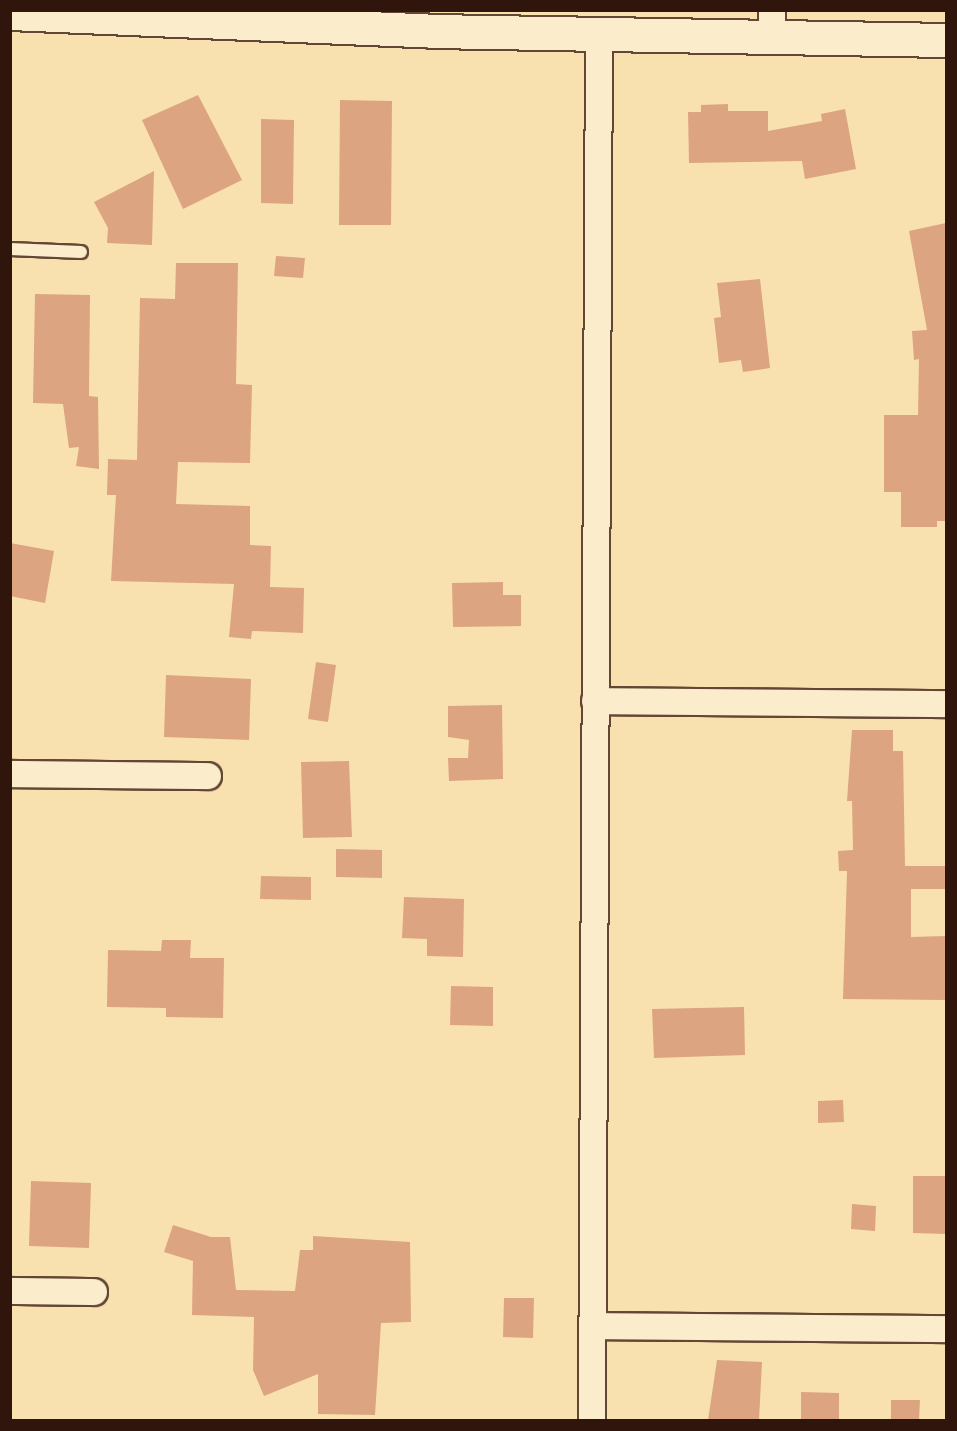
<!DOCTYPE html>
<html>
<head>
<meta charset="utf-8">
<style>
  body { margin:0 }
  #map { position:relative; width:957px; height:1431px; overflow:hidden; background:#f9e1af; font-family:"IM FELL Great Primer",serif }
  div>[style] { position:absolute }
  .building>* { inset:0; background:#dca481 }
  .roads { filter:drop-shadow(2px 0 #624834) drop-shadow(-2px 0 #624834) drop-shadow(0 2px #624834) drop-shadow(0 -2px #624834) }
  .lane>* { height:12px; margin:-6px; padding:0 6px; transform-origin:6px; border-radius:6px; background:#fbeccb }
  .street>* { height:26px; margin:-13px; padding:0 13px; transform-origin:13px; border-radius:13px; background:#fbeccb }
  .secondary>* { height:33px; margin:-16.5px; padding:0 16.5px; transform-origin:16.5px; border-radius:16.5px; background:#fbeccb }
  span { translate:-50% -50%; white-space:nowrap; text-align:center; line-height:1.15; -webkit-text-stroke:5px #fbeccb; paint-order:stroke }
  .frame { position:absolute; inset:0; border:12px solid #2f150b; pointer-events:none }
</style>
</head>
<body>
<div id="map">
  <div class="building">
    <div style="clip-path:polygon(198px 95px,242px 180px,183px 209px,142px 120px)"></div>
    <div style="clip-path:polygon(340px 100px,392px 101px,391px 225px,339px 225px)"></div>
    <div style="clip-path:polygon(728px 104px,728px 111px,768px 111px,768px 131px,822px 121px,821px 114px,845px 109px,856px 169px,805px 179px,802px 161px,689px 163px,688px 112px,701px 112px,701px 105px)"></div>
    <div style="clip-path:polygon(261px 119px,294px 120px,293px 204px,261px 203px)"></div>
    <div style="clip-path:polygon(154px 171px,152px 245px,107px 243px,108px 228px,94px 202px)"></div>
    <div style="clip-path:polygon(946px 223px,946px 521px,937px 521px,937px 527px,901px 527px,901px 492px,884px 492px,884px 415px,918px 415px,919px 359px,914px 360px,912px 331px,927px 330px,909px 231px)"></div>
    <div style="clip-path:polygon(276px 256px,305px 258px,303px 278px,274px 276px)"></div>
    <div style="clip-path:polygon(176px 263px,238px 263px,236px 384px,252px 385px,250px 463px,178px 462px,176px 504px,250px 506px,250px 545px,271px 546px,270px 587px,304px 588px,303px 633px,252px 631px,251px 639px,229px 637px,234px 584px,111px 581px,116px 495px,107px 495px,108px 459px,137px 460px,140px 298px,175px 299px)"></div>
    <div style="clip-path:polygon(760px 279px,770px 368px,743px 372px,741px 360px,719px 363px,714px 318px,721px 317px,717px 283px)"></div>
    <div style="clip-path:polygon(35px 294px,90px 295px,89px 396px,98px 397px,99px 469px,76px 466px,79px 447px,69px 448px,63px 404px,33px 403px)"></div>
    <div style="clip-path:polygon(10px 543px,54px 551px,45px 603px,10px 596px)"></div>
    <div style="clip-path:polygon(503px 582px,503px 595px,521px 595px,521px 626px,453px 627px,452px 583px)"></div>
    <div style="clip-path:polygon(316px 662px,336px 665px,328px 722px,308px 719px)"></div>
    <div style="clip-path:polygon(166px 675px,251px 679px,249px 740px,164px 737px)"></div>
    <div style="clip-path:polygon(502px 705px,503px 779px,449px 781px,448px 758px,468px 758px,469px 740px,448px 737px,448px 706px)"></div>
    <div style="clip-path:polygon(852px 730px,893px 730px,893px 751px,903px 751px,905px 866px,946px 866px,946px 889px,911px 889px,911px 937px,946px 936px,946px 1000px,843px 999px,847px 871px,839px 871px,838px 851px,853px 850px,852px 801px,847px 801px)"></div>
    <div style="clip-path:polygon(349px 761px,352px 837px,303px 838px,301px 762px)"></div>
    <div style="clip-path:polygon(336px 849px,382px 850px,382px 878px,336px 877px)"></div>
    <div style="clip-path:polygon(261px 876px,311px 877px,311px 900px,260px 899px)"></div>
    <div style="clip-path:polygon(404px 897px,464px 899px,463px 957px,427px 956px,427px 939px,402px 938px)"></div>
    <div style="clip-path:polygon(162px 940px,191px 940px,190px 958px,224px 958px,223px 1018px,166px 1017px,166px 1008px,107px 1007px,108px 950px,161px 951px)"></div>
    <div style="clip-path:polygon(451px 986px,493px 987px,493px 1026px,450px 1025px)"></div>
    <div style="clip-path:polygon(744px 1007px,745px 1055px,654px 1058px,652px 1009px)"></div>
    <div style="clip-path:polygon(843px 1100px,844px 1122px,818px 1123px,818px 1101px)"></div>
    <div style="clip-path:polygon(913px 1176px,946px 1176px,946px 1234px,913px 1233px)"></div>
    <div style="clip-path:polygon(31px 1181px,91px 1183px,89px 1248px,29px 1246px)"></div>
    <div style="clip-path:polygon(852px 1204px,876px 1206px,875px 1231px,851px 1229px)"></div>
    <div style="clip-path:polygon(173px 1225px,211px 1237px,230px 1237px,236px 1290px,295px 1291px,300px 1250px,313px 1250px,313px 1236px,410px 1242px,411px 1322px,381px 1323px,375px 1415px,318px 1414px,318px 1374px,264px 1396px,253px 1370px,254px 1317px,192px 1315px,193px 1261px,164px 1252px)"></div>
    <div style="clip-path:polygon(504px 1298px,534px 1298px,533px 1338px,503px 1337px)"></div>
    <div style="clip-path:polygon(717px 1360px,762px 1362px,759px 1420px,708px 1420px)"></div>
    <div style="clip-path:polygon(801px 1392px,839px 1393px,839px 1420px,801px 1420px)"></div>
    <div style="clip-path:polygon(891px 1400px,920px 1400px,919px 1420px,891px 1420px)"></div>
  </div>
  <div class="roads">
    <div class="lane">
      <div style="left:10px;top:249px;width:71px;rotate:2.4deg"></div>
    </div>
    <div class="street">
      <div style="left:772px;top:36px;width:26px;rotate:-90deg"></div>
      <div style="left:595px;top:701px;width:351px;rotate:0.5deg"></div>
      <div style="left:10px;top:774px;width:198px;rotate:0.6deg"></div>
      <div style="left:10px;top:1291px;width:84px;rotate:0.7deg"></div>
      <div style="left:596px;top:1326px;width:350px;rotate:0.5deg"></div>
      <div style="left:592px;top:1420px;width:1385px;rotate:-89.71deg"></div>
    </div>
    <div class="secondary">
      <div style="left:10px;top:13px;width:422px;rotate:2.4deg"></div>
      <div style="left:432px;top:31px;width:514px;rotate:1deg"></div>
    </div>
  </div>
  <div class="frame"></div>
</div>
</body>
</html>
